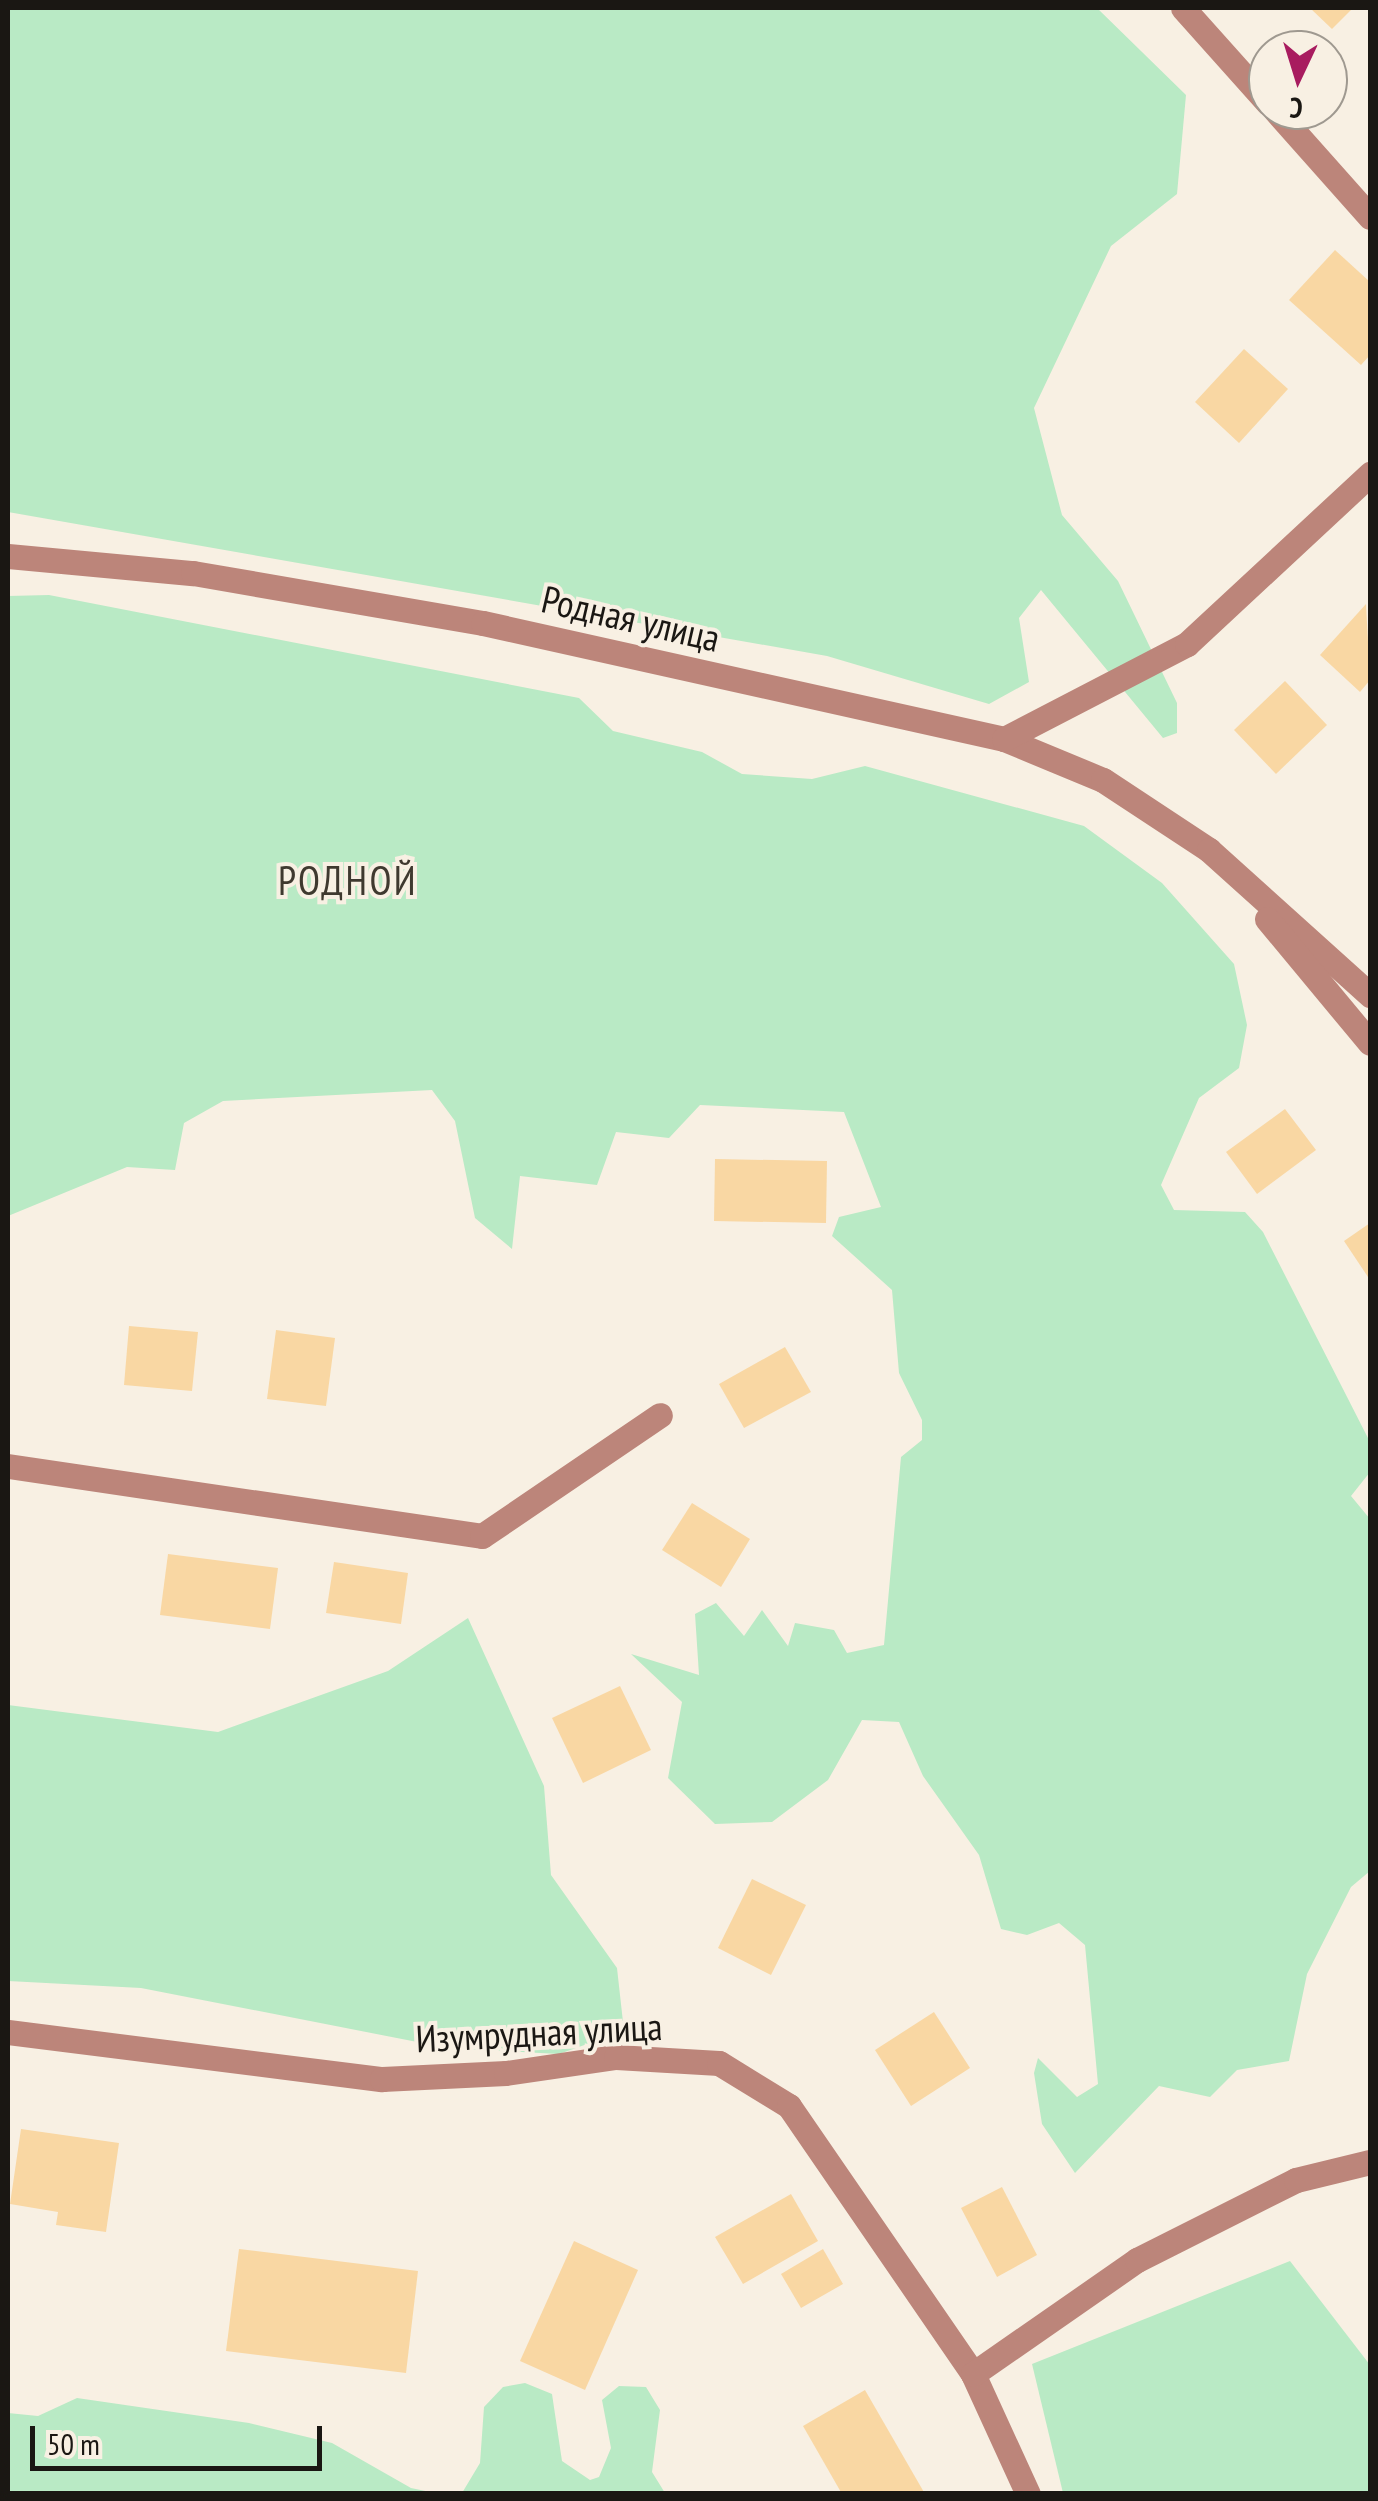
<!DOCTYPE html>
<html>
<head>
<meta charset="utf-8">
<style>
  body { margin:0 }
  #map { position:relative; width:1378px; height:2501px; overflow:hidden; background:#f8f0e3; font-family:"PT Sans Narrow",sans-serif }
  div>[style] { position:absolute }
  .green>* { inset:0; background:#b9eac5 }
  .building>* { inset:0; background:#f9d7a3 }
  .minor>* { height:25px; margin:-12.5px; padding:0 12.5px; transform-origin:12.5px; border-radius:12.5px; background:#bc857a }
  span { translate:-50% -50%; white-space:nowrap; text-align:center; line-height:1.15; -webkit-text-stroke:8px #f8f0e3; paint-order:stroke }
  .street-label { font-size:38px; color:#1a1713 }
  .neighbourhood-label { font-size:40px; color:#3f392f; letter-spacing:2.5px }
  .frame { position:absolute; inset:0; border:10px solid #1a1713; pointer-events:none }
  .north { position:absolute; left:1248px; top:30px; width:100px; height:100px; box-sizing:border-box; background:#f8f0e3; border:2px solid #9f9990; border-radius:50%; rotate:184deg; font-size:28px; font-weight:700; line-height:40px; text-align:center; color:#1a1713 }
  .north::after { content:''; display:block; margin:auto; width:35px; height:45px; background:#a81c5f; clip-path:polygon(50% 0,100% 100%,50% 72%,0 100%) }
  .scale { position:absolute; left:30px; top:2426px; width:292px; height:45px; box-sizing:border-box; border:5px solid #1a1713; border-top:0; padding-left:12px; font-size:30px; line-height:35px; white-space:nowrap; color:#1a1713; -webkit-text-stroke:8px #f8f0e3; paint-order:stroke }
</style>
</head>
<body>
<div id="map">
  <div class="green">
    <div style="clip-path:polygon(8px 8px,1097px 8px,1186px 95px,1177px 194px,1111px 246px,1034px 408px,1062px 515px,1118px 581px,1177px 703px,1177px 733px,1163px 738px,1041px 590px,1019px 618px,1029px 682px,989px 704px,827px 656px,8px 512px)"></div>
    <div style="clip-path:polygon(49px 595px,579px 698px,613px 731px,702px 752px,742px 774px,812px 779px,865px 766px,1084px 826px,1162px 883px,1234px 964px,1247px 1025px,1239px 1068px,1199px 1098px,1161px 1185px,1174px 1210px,1245px 1212px,1263px 1232px,1370px 1442px,1370px 1472px,1351px 1496px,1370px 1519px,1370px 1871px,1351px 1887px,1307px 1974px,1289px 2061px,1237px 2070px,1210px 2097px,1159px 2086px,1075px 2173px,1042px 2124px,1034px 2073px,1038px 2058px,1077px 2097px,1098px 2084px,1085px 1945px,1059px 1923px,1027px 1935px,1001px 1929px,979px 1855px,923px 1776px,899px 1722px,862px 1720px,828px 1780px,772px 1822px,715px 1824px,668px 1778px,682px 1702px,631px 1654px,699px 1675px,695px 1614px,716px 1603px,744px 1636px,762px 1610px,788px 1646px,795px 1623px,834px 1630px,847px 1653px,884px 1645px,901px 1457px,922px 1440px,922px 1420px,899px 1373px,892px 1290px,832px 1236px,839px 1217px,881px 1207px,844px 1112px,700px 1105px,669px 1138px,616px 1132px,597px 1185px,520px 1176px,512px 1249px,475px 1218px,455px 1121px,432px 1090px,223px 1101px,184px 1123px,175px 1170px,127px 1167px,8px 1216px,8px 596px)"></div>
    <div style="clip-path:polygon(468px 1618px,544px 1786px,551px 1875px,617px 1968px,624px 2031px,559px 2054px,448px 2048px,141px 1988px,8px 1981px,8px 1705px,218px 1732px,388px 1671px)"></div>
    <div style="clip-path:polygon(1290px 2261px,1370px 2365px,1370px 2493px,1063px 2493px,1032px 2364px)"></div>
    <div style="clip-path:polygon(525px 2383px,552px 2394px,562px 2461px,590px 2480px,599px 2477px,611px 2448px,602px 2400px,619px 2386px,646px 2387px,660px 2410px,652px 2472px,665px 2493px,462px 2493px,480px 2463px,484px 2407px,503px 2387px)"></div>
    <div style="clip-path:polygon(77px 2398px,249px 2423px,332px 2443px,411px 2488px,435px 2493px,8px 2493px,8px 2413px,38px 2416px)"></div>
  </div>
  <div class="building">
    <div style="clip-path:polygon(1310px 8px,1353px 8px,1332px 29px)"></div>
    <div style="clip-path:polygon(1335px 250px,1370px 282px,1370px 355px,1361px 365px,1289px 300px)"></div>
    <div style="clip-path:polygon(1244px 349px,1288px 389px,1239px 443px,1195px 402px)"></div>
    <div style="clip-path:polygon(1366px 604px,1370px 680px,1360px 692px,1320px 655px)"></div>
    <div style="clip-path:polygon(1285px 681px,1327px 725px,1276px 774px,1234px 730px)"></div>
    <div style="clip-path:polygon(1285px 1109px,1316px 1150px,1257px 1194px,1226px 1152px)"></div>
    <div style="clip-path:polygon(715px 1159px,827px 1161px,826px 1223px,714px 1221px)"></div>
    <div style="clip-path:polygon(1370px 1223px,1370px 1280px,1344px 1241px)"></div>
    <div style="clip-path:polygon(129px 1326px,198px 1332px,192px 1391px,124px 1385px)"></div>
    <div style="clip-path:polygon(276px 1330px,335px 1338px,326px 1406px,267px 1399px)"></div>
    <div style="clip-path:polygon(785px 1347px,811px 1392px,744px 1428px,719px 1384px)"></div>
    <div style="clip-path:polygon(692px 1503px,750px 1539px,721px 1587px,662px 1550px)"></div>
    <div style="clip-path:polygon(168px 1554px,278px 1568px,270px 1629px,160px 1615px)"></div>
    <div style="clip-path:polygon(334px 1562px,408px 1573px,401px 1624px,326px 1613px)"></div>
    <div style="clip-path:polygon(620px 1686px,651px 1750px,583px 1783px,552px 1718px)"></div>
    <div style="clip-path:polygon(752px 1879px,806px 1905px,771px 1975px,718px 1948px)"></div>
    <div style="clip-path:polygon(934px 2012px,970px 2068px,911px 2106px,875px 2050px)"></div>
    <div style="clip-path:polygon(21px 2129px,119px 2143px,106px 2232px,56px 2225px,58px 2212px,10px 2204px)"></div>
    <div style="clip-path:polygon(1002px 2187px,1037px 2255px,997px 2277px,961px 2208px)"></div>
    <div style="clip-path:polygon(791px 2194px,818px 2241px,743px 2284px,715px 2237px)"></div>
    <div style="clip-path:polygon(574px 2241px,638px 2270px,585px 2390px,520px 2361px)"></div>
    <div style="clip-path:polygon(239px 2249px,418px 2271px,406px 2373px,226px 2351px)"></div>
    <div style="clip-path:polygon(823px 2249px,843px 2284px,801px 2308px,781px 2274px)"></div>
    <div style="clip-path:polygon(865px 2390px,925px 2494px,842px 2494px,803px 2426px)"></div>
  </div>
  <div class="minor">
    <div style="left:1183px;top:8px;width:127px;rotate:48.2deg"></div>
    <div style="left:1275px;top:110px;width:143px;rotate:48.4deg"></div>
    <div style="left:8px;top:556px;width:186px;rotate:5.3deg"></div>
    <div style="left:193px;top:573px;width:294px;rotate:9.8deg"></div>
    <div style="left:483px;top:623px;width:534px;rotate:12.55deg"></div>
    <div style="left:1004px;top:739px;width:107px;rotate:22.5deg"></div>
    <div style="left:1103px;top:780px;width:127px;rotate:33.4deg"></div>
    <div style="left:1209px;top:850px;width:217px;rotate:42deg"></div>
    <div style="left:1004px;top:739px;width:206px;rotate:-27.4deg"></div>
    <div style="left:1187px;top:644px;width:250px;rotate:-42.9deg"></div>
    <div style="left:1267px;top:919px;width:161px;rotate:50.3deg"></div>
    <div style="left:8px;top:1466px;width:479px;rotate:8.4deg"></div>
    <div style="left:482px;top:1536px;width:215px;rotate:-34.2deg"></div>
    <div style="left:8px;top:2032px;width:377px;rotate:7.2deg"></div>
    <div style="left:382px;top:2079px;width:124px;rotate:-2.8deg"></div>
    <div style="left:506px;top:2073px;width:111px;rotate:-8.3deg"></div>
    <div style="left:616px;top:2057px;width:103px;rotate:3.3deg"></div>
    <div style="left:719px;top:2063px;width:82px;rotate:31.6deg"></div>
    <div style="left:789px;top:2106px;width:325px;rotate:55.5deg"></div>
    <div style="left:973px;top:2374px;width:132px;rotate:65.4deg"></div>
    <div style="left:973px;top:2374px;width:200px;rotate:-34.8deg"></div>
    <div style="left:1137px;top:2260px;width:178px;rotate:-26.7deg"></div>
    <div style="left:1296px;top:2180px;width:76px;rotate:-13.7deg"></div>
  </div>
  <div class="street-label">
    <span style="left:631px;top:618px;rotate:13deg">Родная улица</span>
    <span style="left:539px;top:2032px;rotate:-3deg">Изумрудная улица</span>
  </div>
  <div class="neighbourhood-label">
    <span style="left:348px;top:880px">РОДНОЙ</span>
  </div>
  <div class="frame"></div>
  <div class="north">С</div>
  <div class="scale">50 m</div>
</div>
</body>
</html>
